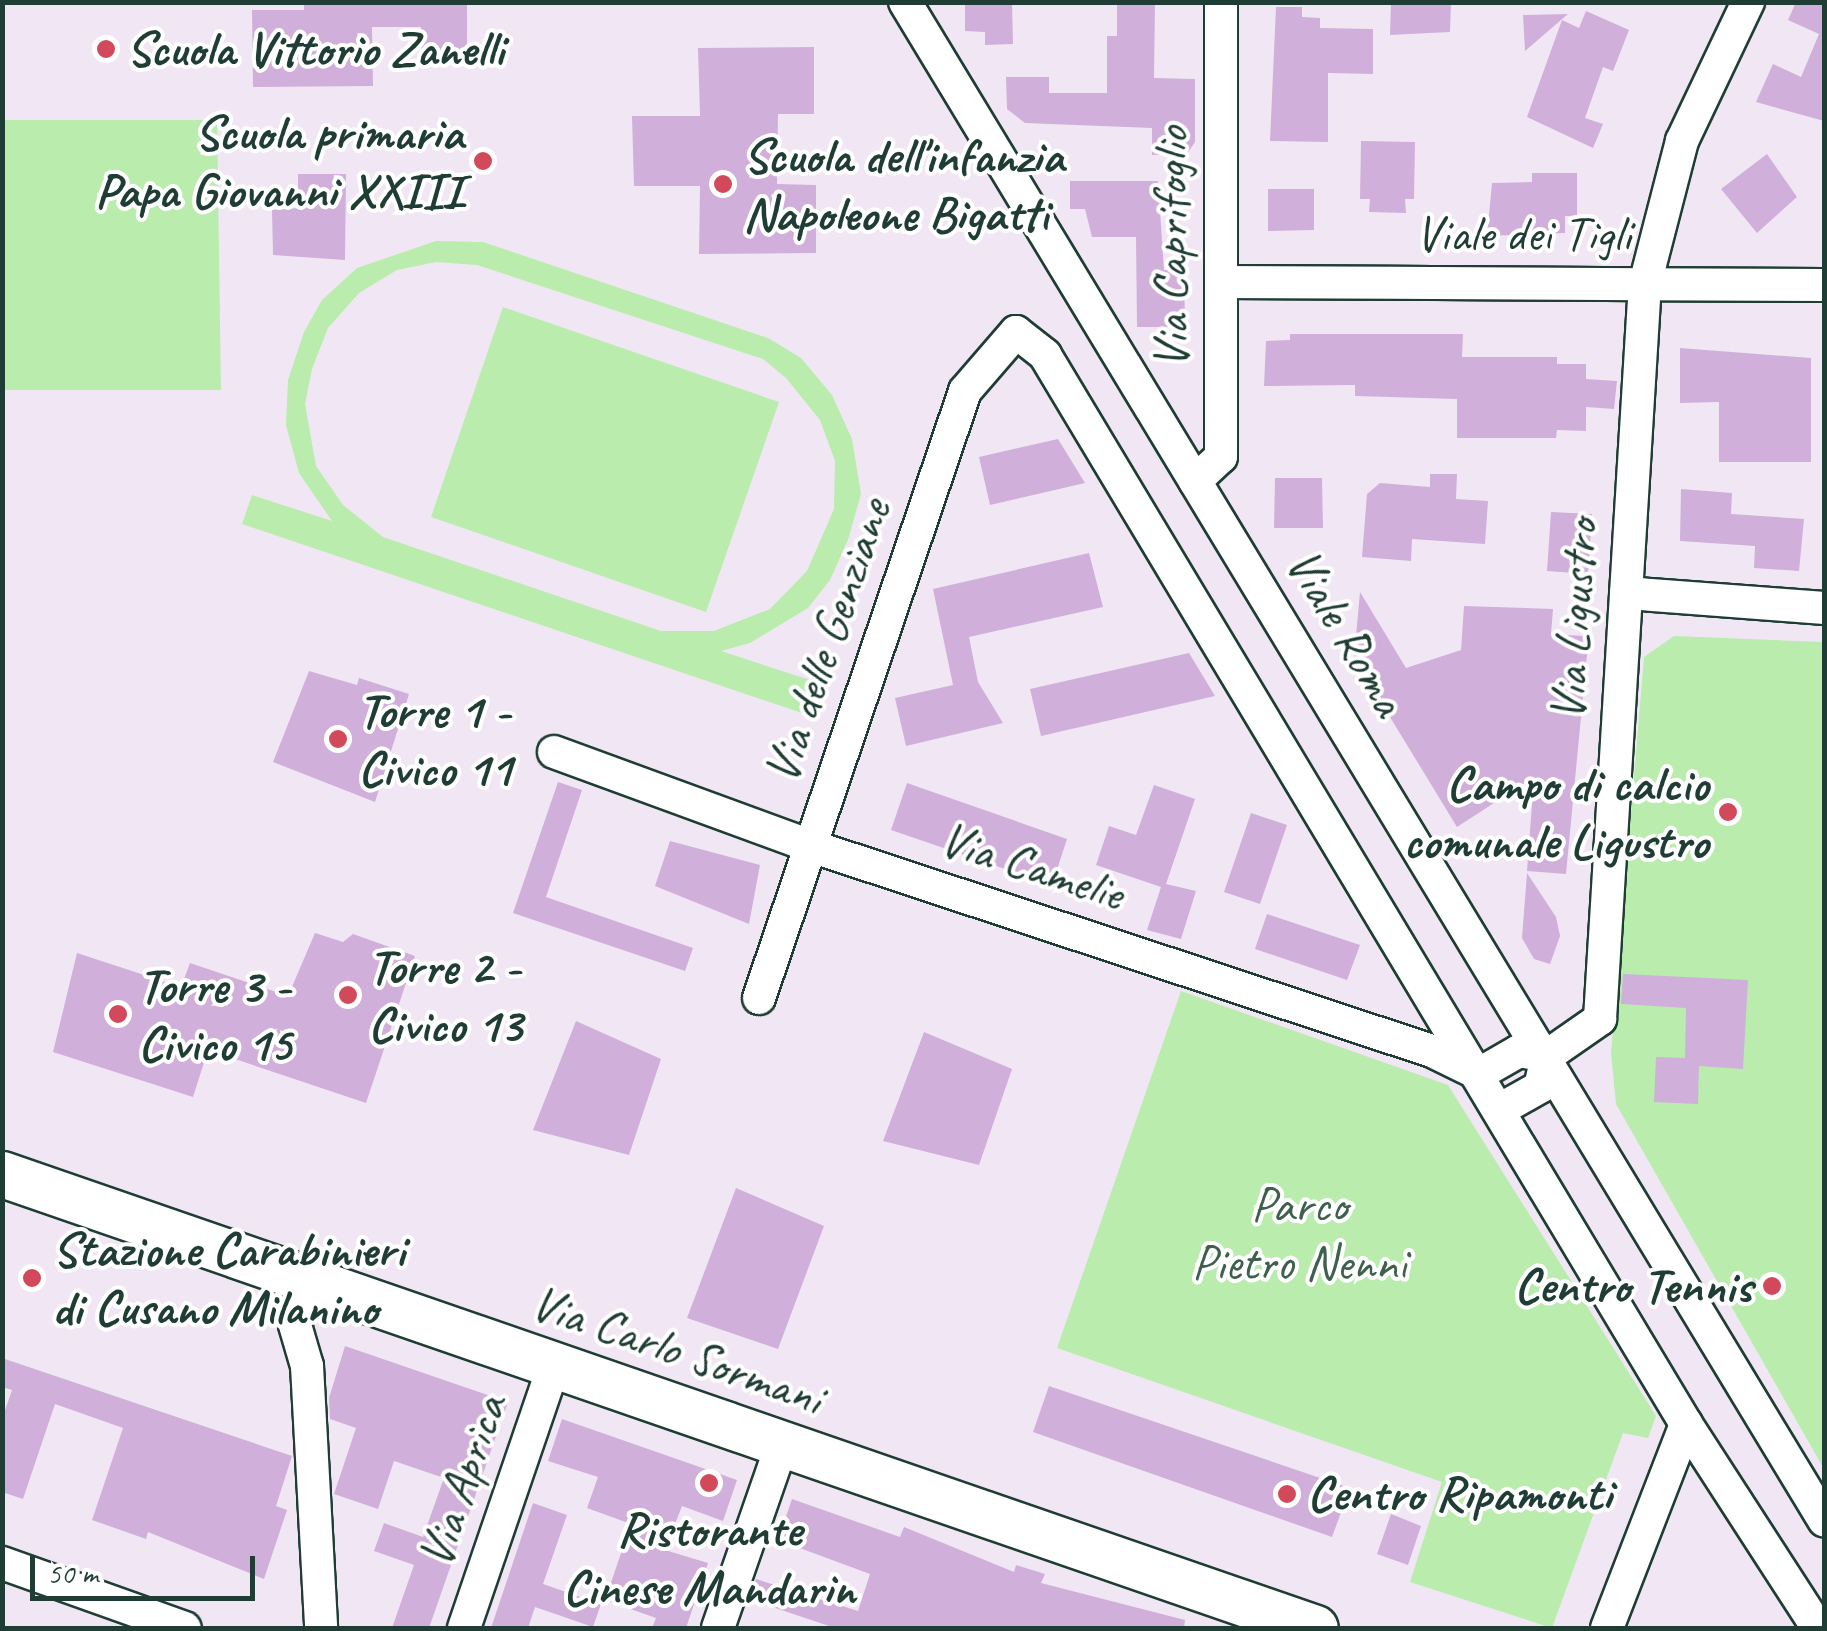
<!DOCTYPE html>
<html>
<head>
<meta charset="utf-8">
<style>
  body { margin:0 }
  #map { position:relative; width:1827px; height:1631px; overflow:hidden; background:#f1e7f4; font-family:Caveat,sans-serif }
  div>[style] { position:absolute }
  .green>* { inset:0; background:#b9ecad }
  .building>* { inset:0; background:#d0afda }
  .roads { filter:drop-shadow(2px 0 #1f3d34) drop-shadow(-2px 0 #1f3d34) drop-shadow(0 2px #1f3d34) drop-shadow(0 -2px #1f3d34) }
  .minor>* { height:32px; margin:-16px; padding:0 16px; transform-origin:16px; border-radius:16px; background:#fff }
  .secondary>* { height:45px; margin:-22.5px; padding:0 22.5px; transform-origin:22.5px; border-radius:22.5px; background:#fff }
  .dots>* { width:28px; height:28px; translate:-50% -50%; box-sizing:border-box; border:5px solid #fff; border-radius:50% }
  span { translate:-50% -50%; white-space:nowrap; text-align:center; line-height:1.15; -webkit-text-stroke:8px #fff; paint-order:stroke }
  .poi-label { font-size:50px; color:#1f3d34; font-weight:700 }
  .left { translate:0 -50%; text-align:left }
  .right { translate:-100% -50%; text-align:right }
  .street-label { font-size:50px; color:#1f3d34 }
  .park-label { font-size:50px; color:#3e604c }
  .frame { position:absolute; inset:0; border:5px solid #1f3d34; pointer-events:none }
  .scale { position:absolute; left:30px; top:1556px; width:225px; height:45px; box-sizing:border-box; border:5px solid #1f3d34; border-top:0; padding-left:12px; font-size:30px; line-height:35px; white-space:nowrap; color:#1f3d34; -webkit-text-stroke:8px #fff; paint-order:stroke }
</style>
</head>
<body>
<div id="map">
  <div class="green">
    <div style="clip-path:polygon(2px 120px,217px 120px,221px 390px,3px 390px)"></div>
    <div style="clip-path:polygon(evenodd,436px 241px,483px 242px,768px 338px,801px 358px,832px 395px,852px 439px,861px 494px,848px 540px,830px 580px,808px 608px,750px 643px,721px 651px,822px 684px,811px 716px,242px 524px,252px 495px,332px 521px,299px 473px,286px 425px,288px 380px,304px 332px,322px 300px,357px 268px,436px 241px,436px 262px,477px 265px,763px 359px,786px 378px,820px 420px,835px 461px,834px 509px,807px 571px,770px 609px,714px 631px,661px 631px,383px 537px,343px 505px,316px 466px,305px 404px,312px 369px,328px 328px,359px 293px,397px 270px,436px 262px)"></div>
    <div style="clip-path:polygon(503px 307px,779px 402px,706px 612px,431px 517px)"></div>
    <div style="clip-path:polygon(1674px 636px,1824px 642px,1824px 1469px,1616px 1104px,1611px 1053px,1644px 657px)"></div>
    <div style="clip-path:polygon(1181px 991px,1448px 1085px,1656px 1416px,1648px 1438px,1623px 1433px,1552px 1628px,1410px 1582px,1442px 1482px,1057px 1348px)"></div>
  </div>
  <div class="building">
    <div style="clip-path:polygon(304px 2px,467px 2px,467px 53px,421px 53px,421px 27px,372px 27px,373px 86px,253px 87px,252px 10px,304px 10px)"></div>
    <div style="clip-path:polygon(965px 2px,1012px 2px,1013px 44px,985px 45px,985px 32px,965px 31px)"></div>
    <div style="clip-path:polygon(1117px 2px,1155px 2px,1154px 78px,1195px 79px,1195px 142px,1187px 154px,1152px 155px,1152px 128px,1025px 123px,1007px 109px,1006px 77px,1049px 77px,1049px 93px,1107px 93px,1107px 36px,1117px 36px)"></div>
    <div style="clip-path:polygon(1391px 2px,1451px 2px,1450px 32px,1390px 35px)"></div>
    <div style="clip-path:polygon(1796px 2px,1824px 2px,1824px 121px,1756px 102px,1773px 64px,1801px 77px,1819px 34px,1788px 20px)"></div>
    <div style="clip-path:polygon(1276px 7px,1302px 7px,1302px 17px,1320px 18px,1320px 28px,1373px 29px,1373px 74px,1328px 73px,1328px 142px,1270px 141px)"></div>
    <div style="clip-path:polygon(1586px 11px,1629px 30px,1613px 71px,1603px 67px,1585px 118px,1603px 124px,1593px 148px,1527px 117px,1562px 20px,1579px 28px)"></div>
    <div style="clip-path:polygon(1568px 14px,1525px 51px,1523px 15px)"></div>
    <div style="clip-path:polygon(814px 47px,814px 114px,778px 114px,777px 184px,816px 185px,816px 253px,699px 254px,700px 186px,634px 186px,632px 116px,700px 116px,698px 48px)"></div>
    <div style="clip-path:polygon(1361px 141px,1415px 142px,1414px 199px,1405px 199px,1406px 213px,1369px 212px,1370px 199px,1360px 199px)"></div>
    <div style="clip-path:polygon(1767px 154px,1797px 197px,1757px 233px,1721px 189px)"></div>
    <div style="clip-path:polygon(1532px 173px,1577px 173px,1577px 216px,1565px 216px,1565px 233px,1487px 236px,1492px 183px,1532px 182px)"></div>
    <div style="clip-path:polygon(298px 174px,346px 174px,345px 260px,273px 255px,272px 210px,298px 208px)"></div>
    <div style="clip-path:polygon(1070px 181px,1158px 181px,1164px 270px,1184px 270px,1185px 327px,1137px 327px,1136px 237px,1092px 237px,1085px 209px,1070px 209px)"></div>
    <div style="clip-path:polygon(1268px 189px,1314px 189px,1314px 230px,1268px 231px)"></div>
    <div style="clip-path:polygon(1290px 334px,1463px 334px,1462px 357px,1557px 357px,1557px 364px,1586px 364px,1586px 379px,1617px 381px,1614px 409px,1586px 407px,1586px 431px,1557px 430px,1556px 438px,1457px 438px,1457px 399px,1355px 396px,1355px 385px,1264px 386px,1266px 341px,1290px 340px)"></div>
    <div style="clip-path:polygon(1680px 348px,1811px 358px,1811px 462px,1719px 462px,1719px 402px,1680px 403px)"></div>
    <div style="clip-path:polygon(1058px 439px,1085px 483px,990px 505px,979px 457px)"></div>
    <div style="clip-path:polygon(1430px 474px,1457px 474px,1456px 499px,1488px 501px,1485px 544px,1412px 539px,1411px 561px,1362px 557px,1367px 494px,1380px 483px,1430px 487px)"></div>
    <div style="clip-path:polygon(1275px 478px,1322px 478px,1323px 528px,1274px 528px)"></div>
    <div style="clip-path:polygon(1681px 489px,1732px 493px,1731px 514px,1804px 519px,1799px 571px,1754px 568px,1755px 546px,1680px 541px)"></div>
    <div style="clip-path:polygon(1551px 512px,1592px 514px,1588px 574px,1547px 571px)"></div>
    <div style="clip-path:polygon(1089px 553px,1103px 607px,969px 637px,978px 682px,1003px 723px,906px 746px,895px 698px,953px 685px,933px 589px)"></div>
    <div style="clip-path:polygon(1360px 592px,1406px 668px,1461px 650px,1464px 606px,1553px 609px,1551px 634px,1584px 636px,1587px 654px,1566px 874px,1527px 871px,1534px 777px,1457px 827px,1354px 658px)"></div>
    <div style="clip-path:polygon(1189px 653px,1215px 696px,1041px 736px,1030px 689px)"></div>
    <div style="clip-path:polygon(309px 671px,357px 685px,359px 678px,409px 694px,375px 802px,273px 762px)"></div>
    <div style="clip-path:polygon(558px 782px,582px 790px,546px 897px,693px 948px,685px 971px,513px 913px)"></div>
    <div style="clip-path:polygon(907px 783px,1067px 839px,1052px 885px,891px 830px)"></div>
    <div style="clip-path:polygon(1154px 785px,1195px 799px,1166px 884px,1196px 891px,1181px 939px,1147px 930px,1161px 887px,1096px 865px,1109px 826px,1136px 835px)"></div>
    <div style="clip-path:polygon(1251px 813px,1287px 825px,1260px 904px,1224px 892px)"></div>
    <div style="clip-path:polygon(670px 841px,760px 865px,749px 924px,655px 886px)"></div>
    <div style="clip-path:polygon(1527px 873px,1556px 917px,1560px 936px,1550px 964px,1534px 959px,1522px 938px)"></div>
    <div style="clip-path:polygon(1267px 914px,1360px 945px,1347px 980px,1255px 949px)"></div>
    <div style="clip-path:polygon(315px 933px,343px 942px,353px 934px,415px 956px,366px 1103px,208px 1050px,193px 1097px,53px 1052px,77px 953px,181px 987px,190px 963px,288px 996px)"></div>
    <div style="clip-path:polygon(1623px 974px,1748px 980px,1743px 1069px,1699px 1066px,1698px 1104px,1654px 1102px,1656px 1057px,1685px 1058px,1686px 1008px,1621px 1004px)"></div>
    <div style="clip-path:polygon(576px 1021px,661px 1059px,629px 1155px,533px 1130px)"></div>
    <div style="clip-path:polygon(924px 1032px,1012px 1069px,979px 1165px,883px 1141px)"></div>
    <div style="clip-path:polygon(736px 1188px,824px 1226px,778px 1349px,687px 1318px)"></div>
    <div style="clip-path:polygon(345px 1346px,508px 1402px,429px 1628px,392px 1628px,414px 1565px,374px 1551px,384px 1523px,423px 1537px,444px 1478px,394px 1461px,378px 1509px,334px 1494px,356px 1428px,330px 1419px,329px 1398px)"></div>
    <div style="clip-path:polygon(2px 1358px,292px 1456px,276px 1506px,287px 1510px,264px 1579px,148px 1532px,146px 1539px,92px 1520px,123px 1428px,55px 1404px,23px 1499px,2px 1492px,2px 1419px,12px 1390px,2px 1387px)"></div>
    <div style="clip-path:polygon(1049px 1386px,1350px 1488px,1332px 1537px,1033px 1432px)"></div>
    <div style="clip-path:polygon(562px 1419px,737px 1480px,723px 1521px,682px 1506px,665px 1550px,708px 1563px,686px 1628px,652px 1628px,656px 1618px,605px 1600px,631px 1524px,587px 1508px,598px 1477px,548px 1461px)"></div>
    <div style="clip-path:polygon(792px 1499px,900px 1537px,904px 1527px,1014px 1572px,1016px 1565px,1045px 1574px,1041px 1583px,1185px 1620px,1184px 1628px,835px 1628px,749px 1599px,756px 1579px,858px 1611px,870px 1574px,778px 1540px)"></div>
    <div style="clip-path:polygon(533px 1503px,567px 1515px,543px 1584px,601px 1604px,593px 1627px,535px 1607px,528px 1628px,491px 1628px)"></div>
    <div style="clip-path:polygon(1391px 1514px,1421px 1526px,1408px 1565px,1377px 1554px)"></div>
  </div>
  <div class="roads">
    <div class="minor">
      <div style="left:905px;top:2px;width:1775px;rotate:58.81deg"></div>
      <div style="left:1221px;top:282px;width:603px;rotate:0.29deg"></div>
      <div style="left:1195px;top:481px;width:35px;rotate:-43deg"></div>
      <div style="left:1221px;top:457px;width:455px;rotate:-90deg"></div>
      <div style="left:1626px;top:593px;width:199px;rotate:4.3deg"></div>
      <div style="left:554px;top:752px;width:274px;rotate:20.1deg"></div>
      <div style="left:811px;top:846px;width:654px;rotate:18.27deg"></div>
      <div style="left:1432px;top:1051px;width:52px;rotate:26.1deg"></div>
      <div style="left:759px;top:998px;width:641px;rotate:-71.25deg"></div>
      <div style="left:965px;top:391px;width:78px;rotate:-49.2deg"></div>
      <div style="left:1016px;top:332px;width:37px;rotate:38deg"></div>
      <div style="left:1045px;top:355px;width:1246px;rotate:59.05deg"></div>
      <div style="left:1686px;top:1424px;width:243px;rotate:57.1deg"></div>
      <div style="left:1547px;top:1056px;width:65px;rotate:-34.9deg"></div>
      <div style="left:1600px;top:1019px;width:736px;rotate:-86.5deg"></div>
      <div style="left:1645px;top:284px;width:148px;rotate:-75.5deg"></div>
      <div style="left:1682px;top:141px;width:154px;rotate:-64.6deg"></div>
      <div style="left:1479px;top:1074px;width:46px;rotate:-29.9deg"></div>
      <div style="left:1519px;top:1051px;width:28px;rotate:10deg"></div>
      <div style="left:1501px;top:1109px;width:45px;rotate:-29.4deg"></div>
      <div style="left:1540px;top:1087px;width:32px;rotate:-77deg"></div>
      <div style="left:309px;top:1280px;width:47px;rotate:107.3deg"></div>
      <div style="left:295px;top:1325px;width:43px;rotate:73.7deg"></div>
      <div style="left:307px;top:1366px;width:262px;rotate:86.9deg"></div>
      <div style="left:2px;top:1563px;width:194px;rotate:19.6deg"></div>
      <div style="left:464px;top:1628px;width:278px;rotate:-71.1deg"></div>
      <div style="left:718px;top:1628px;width:195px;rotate:-70.8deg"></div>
      <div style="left:1607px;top:1628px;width:219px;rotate:-68.8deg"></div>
    </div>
    <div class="secondary">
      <div style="left:2px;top:1174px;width:1389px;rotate:19.07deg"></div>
    </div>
  </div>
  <div class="dots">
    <div style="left:106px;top:49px;background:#d1495b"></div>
    <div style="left:483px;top:161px;background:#d1495b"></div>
    <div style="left:723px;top:184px;background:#d1495b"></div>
    <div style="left:338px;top:739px;background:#d1495b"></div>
    <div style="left:1728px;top:812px;background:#d1495b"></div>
    <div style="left:348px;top:995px;background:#d1495b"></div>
    <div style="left:118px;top:1014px;background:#d1495b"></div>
    <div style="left:32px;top:1278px;background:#d1495b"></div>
    <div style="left:1772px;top:1286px;background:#d1495b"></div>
    <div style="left:709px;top:1483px;background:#d1495b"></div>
    <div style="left:1287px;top:1494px;background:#d1495b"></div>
  </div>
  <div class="poi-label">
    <span class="left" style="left:126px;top:49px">Scuola Vittorio Zanelli</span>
    <span class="right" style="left:463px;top:161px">Scuola primaria<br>Papa Giovanni XXIII</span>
    <span class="left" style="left:743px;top:184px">Scuola dell'infanzia<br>Napoleone Bigatti</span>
    <span class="left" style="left:358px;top:739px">Torre 1 -<br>Civico 11</span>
    <span class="right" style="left:1708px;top:812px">Campo di calcio<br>comunale Ligustro</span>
    <span class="left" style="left:368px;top:995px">Torre 2 -<br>Civico 13</span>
    <span class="left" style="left:138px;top:1014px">Torre 3 -<br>Civico 15</span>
    <span class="left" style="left:52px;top:1278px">Stazione Carabinieri<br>di Cusano Milanino</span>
    <span class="right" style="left:1752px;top:1286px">Centro Tennis</span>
    <span class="left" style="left:1307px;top:1494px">Centro Ripamonti</span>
    <span style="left:709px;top:1558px">Ristorante<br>Cinese Mandarin</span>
  </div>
  <div class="street-label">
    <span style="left:1523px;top:234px">Viale dei Tigli</span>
    <span style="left:1171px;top:248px;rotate:-90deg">Via Caprifoglio</span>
    <span style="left:1574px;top:620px;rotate:-86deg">Via Ligustro</span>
    <span style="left:1346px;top:632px;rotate:59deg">Viale Roma</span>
    <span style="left:827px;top:641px;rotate:-71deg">Via delle Genziane</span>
    <span style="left:1032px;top:866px;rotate:18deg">Via Camelie</span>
    <span style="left:677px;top:1350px;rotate:19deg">Via Carlo Sormani</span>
    <span style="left:462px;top:1481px;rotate:-71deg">Via Aprica</span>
  </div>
  <div class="park-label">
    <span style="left:1299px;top:1233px">Parco<br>Pietro Nenni</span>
  </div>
  <div class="frame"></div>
  <div class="scale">50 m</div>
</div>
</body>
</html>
